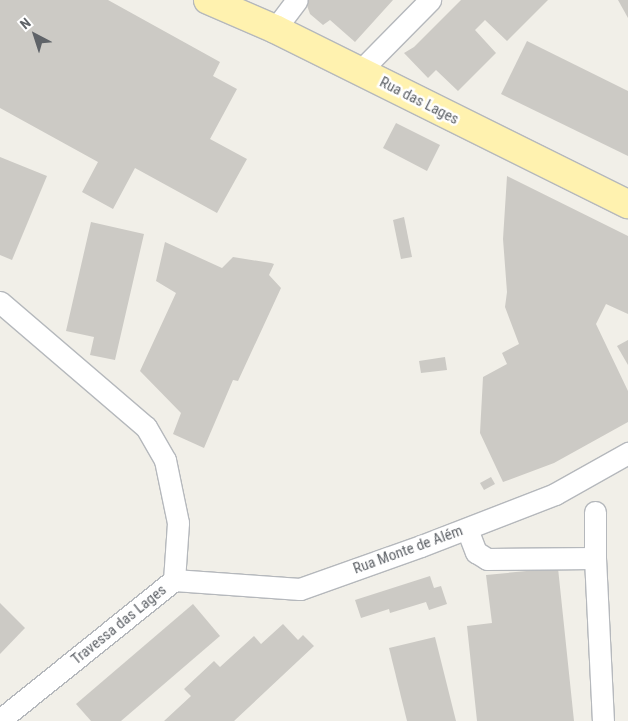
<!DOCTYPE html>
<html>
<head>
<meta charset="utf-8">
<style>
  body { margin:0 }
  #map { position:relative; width:628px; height:721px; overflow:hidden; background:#f1efe8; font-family:"Roboto Condensed",sans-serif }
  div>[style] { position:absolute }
  .building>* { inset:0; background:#cccac5 }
  .roads { filter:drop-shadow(1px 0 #b5b8bc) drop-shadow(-1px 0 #b5b8bc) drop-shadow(0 1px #b5b8bc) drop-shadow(0 -1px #b5b8bc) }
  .minor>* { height:21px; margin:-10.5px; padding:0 10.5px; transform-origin:10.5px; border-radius:10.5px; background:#fff }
  .major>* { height:28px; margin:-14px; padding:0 14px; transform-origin:14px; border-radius:14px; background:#fff2af }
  span { translate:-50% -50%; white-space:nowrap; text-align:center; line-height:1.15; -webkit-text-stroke:5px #fff; paint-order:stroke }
  .street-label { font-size:15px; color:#5f6368 }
  .north { position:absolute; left:10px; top:10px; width:50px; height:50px; -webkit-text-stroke:4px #fff; paint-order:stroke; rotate:320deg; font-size:14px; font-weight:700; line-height:20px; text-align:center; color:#5f6368 }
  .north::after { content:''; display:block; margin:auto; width:18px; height:22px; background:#5f6368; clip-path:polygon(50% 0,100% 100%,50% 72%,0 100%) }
</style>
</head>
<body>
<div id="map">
  <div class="building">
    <div style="clip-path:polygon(0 0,108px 0,220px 62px,213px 76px,237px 89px,210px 139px,247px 159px,217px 213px,135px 168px,113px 209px,82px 192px,98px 162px,0 108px)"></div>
    <div style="clip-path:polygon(305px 0,393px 0,355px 42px,330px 20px,323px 25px,310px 14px)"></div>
    <div style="clip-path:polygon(461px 0,548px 0,507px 41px,485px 20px,475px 30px,496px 53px,458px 91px,436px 70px,428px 78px,404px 53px,414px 47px)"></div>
    <div style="clip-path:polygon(618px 0,628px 0,628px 18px)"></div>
    <div style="clip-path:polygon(527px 41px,628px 91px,628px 156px,501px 94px)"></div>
    <div style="clip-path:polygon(396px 123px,440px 145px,427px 171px,383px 148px)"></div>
    <div style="clip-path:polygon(0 157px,47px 176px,12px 260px,0 255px)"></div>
    <div style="clip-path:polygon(507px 176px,628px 236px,628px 314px,606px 304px,596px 324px,628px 391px,628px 422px,554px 463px,503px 482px,480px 433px,483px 377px,507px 364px,502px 353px,519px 344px,505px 307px,507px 292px,503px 239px)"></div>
    <div style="clip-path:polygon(404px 217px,412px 257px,401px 259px,393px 220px)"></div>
    <div style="clip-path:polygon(91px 222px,144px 234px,115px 360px,90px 355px,94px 337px,66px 331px)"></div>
    <div style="clip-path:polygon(165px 242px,222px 268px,233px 257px,271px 263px,274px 264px,269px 275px,281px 288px,238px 381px,233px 380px,204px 448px,173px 434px,181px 413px,140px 371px,176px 293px,156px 281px)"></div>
    <div style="clip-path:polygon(628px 340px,628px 365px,617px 346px)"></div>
    <div style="clip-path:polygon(445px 357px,447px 370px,421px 373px,419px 361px)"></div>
    <div style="clip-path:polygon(491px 477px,495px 484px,484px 490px,480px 483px)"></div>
    <div style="clip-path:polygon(558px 568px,574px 721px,477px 721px,467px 626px,492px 623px,486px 575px)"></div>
    <div style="clip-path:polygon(430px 576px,434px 588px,441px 586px,447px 604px,429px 610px,426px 602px,390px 613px,389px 609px,361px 618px,355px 600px)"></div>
    <div style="clip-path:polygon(0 603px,25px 628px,0 654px)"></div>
    <div style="clip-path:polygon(193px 604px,220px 636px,121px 721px,91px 721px,76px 704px)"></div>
    <div style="clip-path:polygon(283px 624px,298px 640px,303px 635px,314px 646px,234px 721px,164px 721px,191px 696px,184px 689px,214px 661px,220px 667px,254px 636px,261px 644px)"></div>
    <div style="clip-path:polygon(435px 637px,456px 721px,407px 721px,389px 648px)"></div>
  </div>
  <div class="roads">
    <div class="minor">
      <div style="left:275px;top:29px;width:36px;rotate:-53deg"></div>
      <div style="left:360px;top:71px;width:100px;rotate:-45.4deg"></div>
      <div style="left:0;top:302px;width:192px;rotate:40.6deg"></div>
      <div style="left:146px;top:427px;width:38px;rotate:60deg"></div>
      <div style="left:165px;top:460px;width:64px;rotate:78.3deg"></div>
      <div style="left:178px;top:523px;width:57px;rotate:94deg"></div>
      <div style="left:174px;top:580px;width:223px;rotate:141.2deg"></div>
      <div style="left:595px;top:512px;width:46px;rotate:90deg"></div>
      <div style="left:595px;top:558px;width:163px;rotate:87.2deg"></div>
      <div style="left:467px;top:529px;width:25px;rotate:69deg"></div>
      <div style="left:476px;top:552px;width:13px;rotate:32deg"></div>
      <div style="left:487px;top:559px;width:108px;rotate:-0.5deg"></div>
      <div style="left:174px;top:580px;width:126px;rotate:4.1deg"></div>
      <div style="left:300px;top:589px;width:128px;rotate:-19.6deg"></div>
      <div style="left:421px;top:546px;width:144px;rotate:-21.2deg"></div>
      <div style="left:555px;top:494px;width:84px;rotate:-29.3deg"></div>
    </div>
    <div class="major">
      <div style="left:208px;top:0;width:73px;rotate:23.4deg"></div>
      <div style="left:275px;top:29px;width:394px;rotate:26.4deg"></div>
    </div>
  </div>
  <div class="street-label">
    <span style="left:419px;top:101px;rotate:27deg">Rua das Lages</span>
    <span style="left:408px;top:550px;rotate:-20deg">Rua Monte de Além</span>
    <span style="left:119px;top:625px;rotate:-39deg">Travessa das Lages</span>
  </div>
  <div class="north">N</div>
</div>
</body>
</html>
